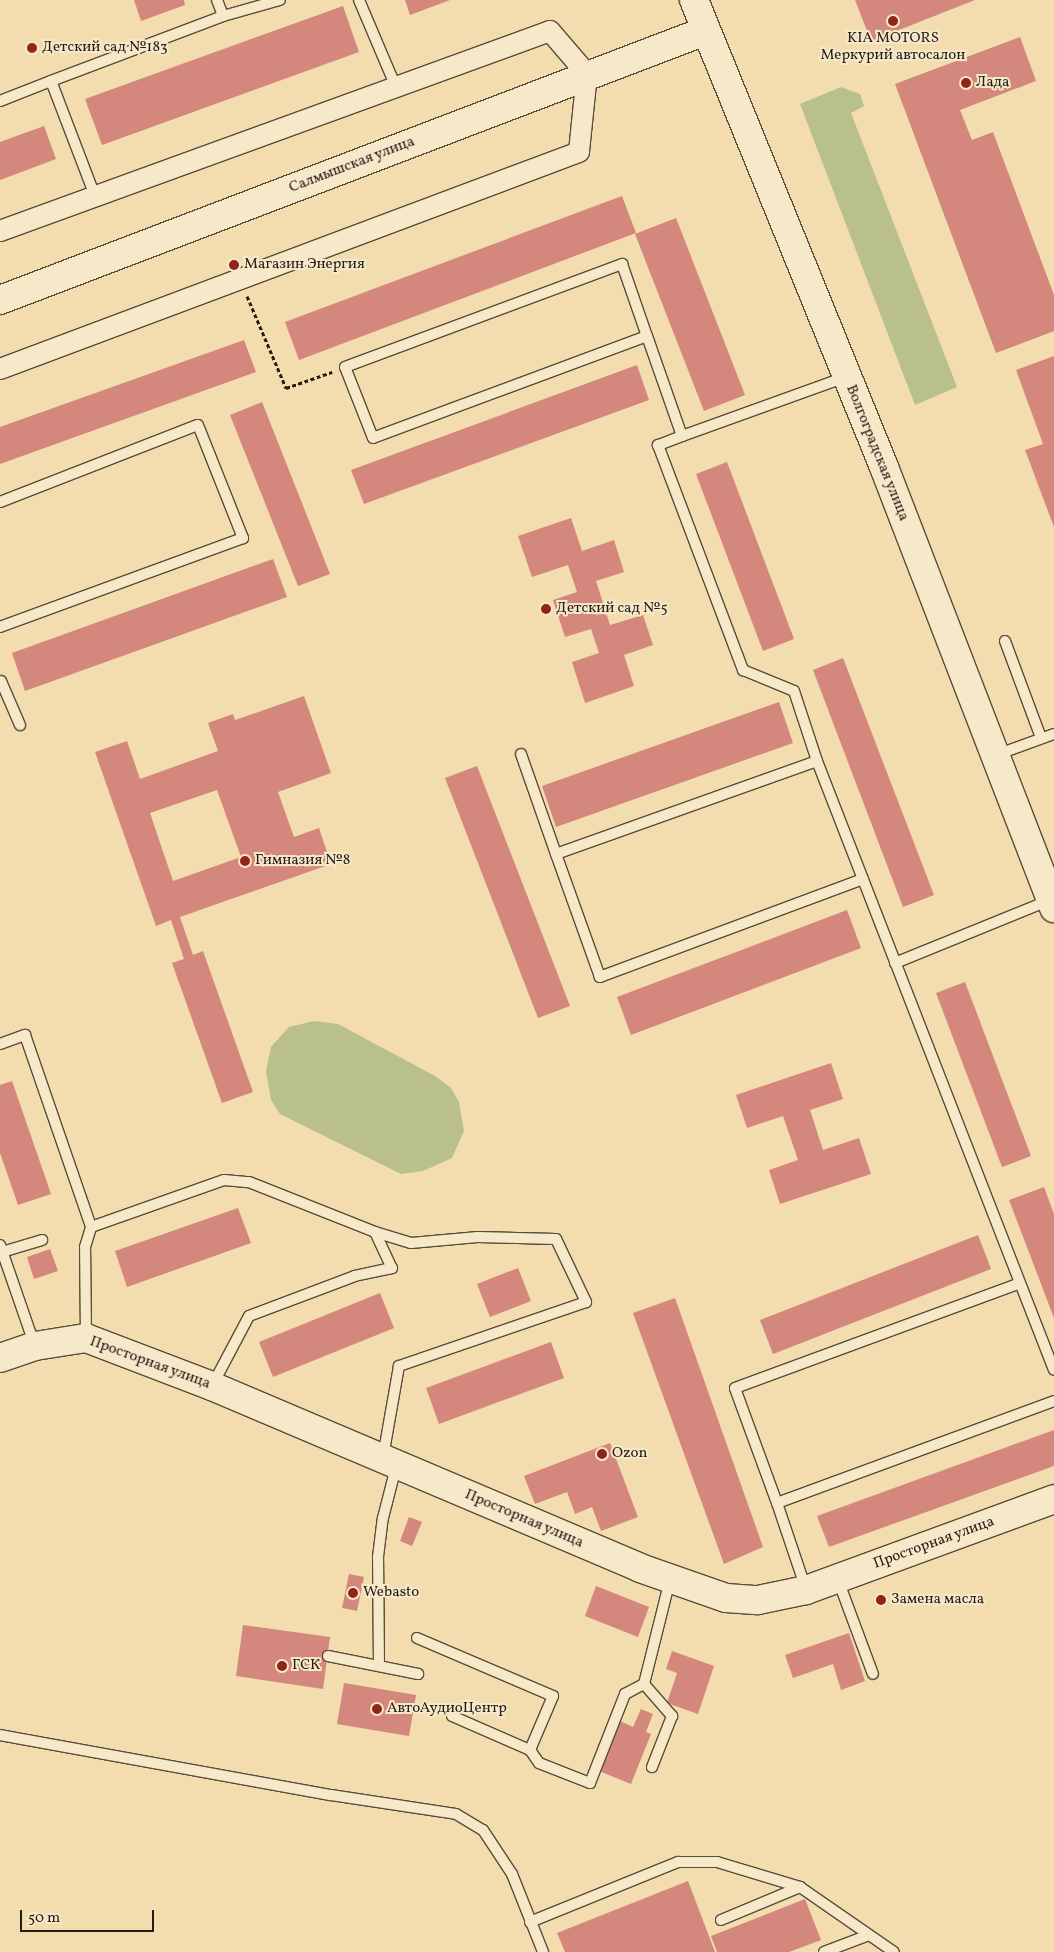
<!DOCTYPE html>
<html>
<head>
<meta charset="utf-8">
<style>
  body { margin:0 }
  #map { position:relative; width:1054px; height:1952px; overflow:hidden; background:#f3dcad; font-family:Vollkorn,serif }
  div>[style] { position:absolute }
  .green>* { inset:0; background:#b9c08b }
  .building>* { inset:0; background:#d4877c }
  .path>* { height:3px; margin-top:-1.5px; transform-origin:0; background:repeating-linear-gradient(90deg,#241d14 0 4px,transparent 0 6.5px) }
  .roads { filter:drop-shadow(1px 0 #584d3a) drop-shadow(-1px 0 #584d3a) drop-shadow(0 1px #584d3a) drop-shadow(0 -1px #584d3a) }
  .lane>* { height:10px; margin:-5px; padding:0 5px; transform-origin:5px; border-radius:5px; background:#f7e8ca }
  .street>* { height:20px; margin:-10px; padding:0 10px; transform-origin:10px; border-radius:10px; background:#f7e8ca }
  .secondary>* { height:28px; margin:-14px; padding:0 14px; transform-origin:14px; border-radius:14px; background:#f7e8ca }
  .dots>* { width:14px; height:14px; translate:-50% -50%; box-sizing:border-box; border:2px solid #f7e8ca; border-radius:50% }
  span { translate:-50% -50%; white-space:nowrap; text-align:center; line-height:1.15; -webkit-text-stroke:4px #f7e8ca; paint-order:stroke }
  .poi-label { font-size:15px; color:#241d14 }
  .left { translate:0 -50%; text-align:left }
  .street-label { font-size:15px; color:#241d14 }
  .scale { position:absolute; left:20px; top:1910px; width:134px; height:22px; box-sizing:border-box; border:2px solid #241d14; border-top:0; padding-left:6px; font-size:15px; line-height:18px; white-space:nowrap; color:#241d14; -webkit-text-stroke:4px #f7e8ca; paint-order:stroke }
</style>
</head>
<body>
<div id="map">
  <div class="green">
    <div style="clip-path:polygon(841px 87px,860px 94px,864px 106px,851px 113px,957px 387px,915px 405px,800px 104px)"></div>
    <div style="clip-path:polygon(314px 1021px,338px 1024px,435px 1076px,451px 1088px,459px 1102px,464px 1131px,452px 1158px,423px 1171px,401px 1174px,280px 1114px,271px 1100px,266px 1071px,271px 1047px,289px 1027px)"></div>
  </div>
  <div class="building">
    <div style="clip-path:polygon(134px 0,184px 0,185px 5px,141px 21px)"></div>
    <div style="clip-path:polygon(405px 0,450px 0,410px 15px)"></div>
    <div style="clip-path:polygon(855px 0,975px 0,871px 41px)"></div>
    <div style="clip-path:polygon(343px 6px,359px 52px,102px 145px,85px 99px)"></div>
    <div style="clip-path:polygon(1020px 37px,1036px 81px,960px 110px,972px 140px,993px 132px,1054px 295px,1054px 331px,996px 353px,895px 84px)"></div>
    <div style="clip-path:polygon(44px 126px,56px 159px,0 180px,0 142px)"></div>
    <div style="clip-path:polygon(622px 196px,636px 233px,299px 360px,285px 322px)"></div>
    <div style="clip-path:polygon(676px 218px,745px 395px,704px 411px,635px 234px)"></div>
    <div style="clip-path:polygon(244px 340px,256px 372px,0 464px,0 427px)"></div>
    <div style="clip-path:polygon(1054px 356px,1054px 527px,1025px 450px,1043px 444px,1016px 370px)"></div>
    <div style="clip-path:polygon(637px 365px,649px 400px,364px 504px,351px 470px)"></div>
    <div style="clip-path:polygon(262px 402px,330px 574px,298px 586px,230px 415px)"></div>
    <div style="clip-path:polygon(727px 462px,794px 639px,763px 651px,696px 474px)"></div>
    <div style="clip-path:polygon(571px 518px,582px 551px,614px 540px,624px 572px,596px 581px,610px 625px,643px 615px,653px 645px,624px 655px,634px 686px,585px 703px,572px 662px,599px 653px,591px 629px,565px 637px,553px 600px,577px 592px,568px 565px,532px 577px,518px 536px)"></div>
    <div style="clip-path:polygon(273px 559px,287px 597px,25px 691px,12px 653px)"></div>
    <div style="clip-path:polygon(843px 658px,934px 895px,903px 907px,813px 670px)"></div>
    <div style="clip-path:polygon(evenodd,304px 696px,331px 773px,278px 792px,294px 837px,319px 828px,331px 864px,180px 917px,193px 955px,203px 951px,253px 1092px,222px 1103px,172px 963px,184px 959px,171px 920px,156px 926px,95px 752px,127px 741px,140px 779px,218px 751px,208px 723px,233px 714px,235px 720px,304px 696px,217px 790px,241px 857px,173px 881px,150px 813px,217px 790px)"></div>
    <div style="clip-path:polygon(779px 702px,793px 743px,556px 827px,542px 786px)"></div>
    <div style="clip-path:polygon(477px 766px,570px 1006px,538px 1018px,445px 778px)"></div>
    <div style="clip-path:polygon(847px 910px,861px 948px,631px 1035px,617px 997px)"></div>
    <div style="clip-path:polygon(965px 982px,1031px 1156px,1002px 1167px,936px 993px)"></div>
    <div style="clip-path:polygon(831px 1063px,843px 1099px,810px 1110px,823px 1150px,859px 1138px,871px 1174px,780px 1204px,769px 1170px,798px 1160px,783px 1116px,747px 1128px,736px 1095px)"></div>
    <div style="clip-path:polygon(12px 1081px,51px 1194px,18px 1205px,0 1153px,0 1085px)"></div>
    <div style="clip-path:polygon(1044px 1187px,1054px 1214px,1054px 1318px,1009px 1200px)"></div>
    <div style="clip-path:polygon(238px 1208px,251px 1243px,127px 1287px,115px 1251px)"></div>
    <div style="clip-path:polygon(978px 1235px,991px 1269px,773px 1354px,760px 1320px)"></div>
    <div style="clip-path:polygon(50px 1249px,58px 1271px,34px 1279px,27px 1257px)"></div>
    <div style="clip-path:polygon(518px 1268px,531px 1301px,490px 1317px,477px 1284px)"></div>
    <div style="clip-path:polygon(380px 1293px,394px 1328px,273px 1377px,259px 1342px)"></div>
    <div style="clip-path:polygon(675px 1298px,763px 1547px,724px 1564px,633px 1313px)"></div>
    <div style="clip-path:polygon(551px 1342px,564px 1378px,439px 1424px,426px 1388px)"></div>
    <div style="clip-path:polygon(1054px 1430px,1054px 1466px,829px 1547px,817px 1516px)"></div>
    <div style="clip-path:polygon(610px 1443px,638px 1517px,601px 1531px,592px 1507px,575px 1514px,567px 1492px,535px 1504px,524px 1476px)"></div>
    <div style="clip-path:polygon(409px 1517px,422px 1522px,412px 1546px,400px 1541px)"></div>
    <div style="clip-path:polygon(349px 1574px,364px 1577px,357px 1611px,342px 1608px)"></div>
    <div style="clip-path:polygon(596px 1586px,649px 1607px,638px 1637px,585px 1616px)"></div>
    <div style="clip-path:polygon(243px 1625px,330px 1637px,323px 1689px,236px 1676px)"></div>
    <div style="clip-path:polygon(849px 1633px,865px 1681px,841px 1690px,833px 1664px,793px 1678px,785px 1655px)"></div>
    <div style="clip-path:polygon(672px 1651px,714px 1666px,698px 1714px,667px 1703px,677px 1673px,666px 1669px)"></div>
    <div style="clip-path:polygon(344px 1683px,416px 1695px,409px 1736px,337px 1724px)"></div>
    <div style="clip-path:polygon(641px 1709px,653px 1714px,646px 1732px,651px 1734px,631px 1784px,599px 1771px,620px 1721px,633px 1727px)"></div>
    <div style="clip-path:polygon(688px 1881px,715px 1952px,565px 1952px,557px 1933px)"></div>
    <div style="clip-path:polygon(805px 1899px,821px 1940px,789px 1952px,717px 1952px,711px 1936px)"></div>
  </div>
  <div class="path">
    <div style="left:247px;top:296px;width:100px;rotate:67deg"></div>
    <div style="left:286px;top:388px;width:49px;rotate:-19.2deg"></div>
  </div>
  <div class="roads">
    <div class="lane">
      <div style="left:217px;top:0;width:17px;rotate:69deg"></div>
      <div style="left:359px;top:0;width:95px;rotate:67deg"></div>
      <div style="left:0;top:101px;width:55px;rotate:-21.4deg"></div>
      <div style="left:95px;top:196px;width:123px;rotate:-110.9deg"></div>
      <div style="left:51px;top:81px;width:184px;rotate:-20.7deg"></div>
      <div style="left:223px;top:16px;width:59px;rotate:-15.7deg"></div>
      <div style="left:647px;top:336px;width:292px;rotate:159.6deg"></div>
      <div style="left:373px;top:438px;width:76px;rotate:-111.5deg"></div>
      <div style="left:345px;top:367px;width:296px;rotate:-20.4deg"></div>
      <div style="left:622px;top:264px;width:76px;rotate:70.9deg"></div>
      <div style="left:647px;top:336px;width:106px;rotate:70.7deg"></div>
      <div style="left:682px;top:436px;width:174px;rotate:-19.8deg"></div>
      <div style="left:682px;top:436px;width:26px;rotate:159deg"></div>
      <div style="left:658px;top:445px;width:241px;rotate:69.3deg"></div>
      <div style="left:743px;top:670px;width:55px;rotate:22.4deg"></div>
      <div style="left:794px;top:691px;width:74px;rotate:71.8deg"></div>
      <div style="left:0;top:502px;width:212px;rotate:-21.3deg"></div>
      <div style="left:198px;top:425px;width:122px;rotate:68.3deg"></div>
      <div style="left:243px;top:538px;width:259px;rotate:159.9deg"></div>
      <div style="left:1005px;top:641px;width:103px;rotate:69.6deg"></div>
      <div style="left:1px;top:681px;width:48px;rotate:66.6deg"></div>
      <div style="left:521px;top:754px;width:106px;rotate:70.7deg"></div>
      <div style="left:996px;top:755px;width:62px;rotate:-19.9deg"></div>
      <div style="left:863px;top:879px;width:281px;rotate:159.6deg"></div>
      <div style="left:600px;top:977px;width:131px;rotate:-109.7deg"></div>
      <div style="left:556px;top:854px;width:277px;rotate:-19.6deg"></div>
      <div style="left:817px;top:761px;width:653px;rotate:68.74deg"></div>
      <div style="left:895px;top:963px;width:167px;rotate:-22.1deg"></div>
      <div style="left:0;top:1044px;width:27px;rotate:-20deg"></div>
      <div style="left:25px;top:1035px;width:203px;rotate:71deg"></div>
      <div style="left:91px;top:1227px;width:141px;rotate:-19.5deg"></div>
      <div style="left:224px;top:1180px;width:25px;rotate:5deg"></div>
      <div style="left:249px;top:1182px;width:136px;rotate:21.6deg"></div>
      <div style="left:375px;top:1232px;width:40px;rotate:65deg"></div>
      <div style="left:392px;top:1268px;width:38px;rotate:168deg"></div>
      <div style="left:355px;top:1276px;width:113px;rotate:159.3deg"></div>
      <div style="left:249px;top:1316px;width:77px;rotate:117.9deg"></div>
      <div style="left:375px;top:1232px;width:38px;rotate:17deg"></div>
      <div style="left:411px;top:1243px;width:67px;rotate:-5.1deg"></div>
      <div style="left:478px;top:1237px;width:78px;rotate:1.5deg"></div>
      <div style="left:556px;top:1239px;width:70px;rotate:64.5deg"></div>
      <div style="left:586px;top:1302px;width:198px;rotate:161.1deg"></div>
      <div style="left:399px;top:1366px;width:92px;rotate:100deg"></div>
      <div style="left:0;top:1245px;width:107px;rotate:70.9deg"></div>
      <div style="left:2px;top:1252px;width:42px;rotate:-16.7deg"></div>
      <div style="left:86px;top:1337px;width:90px;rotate:-90.6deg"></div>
      <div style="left:85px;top:1247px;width:21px;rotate:-73deg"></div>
      <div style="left:777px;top:1503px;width:122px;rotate:-110.1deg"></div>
      <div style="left:735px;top:1388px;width:302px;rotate:-20.2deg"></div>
      <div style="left:838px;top:1580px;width:100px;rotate:69.6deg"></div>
      <div style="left:806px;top:1589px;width:91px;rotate:-108.6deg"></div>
      <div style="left:777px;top:1503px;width:295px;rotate:-20.2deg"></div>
      <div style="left:417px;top:1638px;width:148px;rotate:23.1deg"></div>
      <div style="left:553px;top:1696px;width:59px;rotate:113.1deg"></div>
      <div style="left:328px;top:1656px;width:92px;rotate:11.3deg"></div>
      <div style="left:379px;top:1666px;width:109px;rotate:-90.5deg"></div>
      <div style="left:378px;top:1557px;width:39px;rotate:-83deg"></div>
      <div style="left:383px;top:1518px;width:53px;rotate:-75.7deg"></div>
      <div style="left:644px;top:1684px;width:43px;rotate:48.8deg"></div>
      <div style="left:672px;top:1716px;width:55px;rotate:111.4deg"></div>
      <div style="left:452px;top:1716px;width:85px;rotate:23.6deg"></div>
      <div style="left:530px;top:1750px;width:16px;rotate:55deg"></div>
      <div style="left:539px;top:1763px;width:55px;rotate:21.4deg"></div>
      <div style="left:590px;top:1783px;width:96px;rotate:-68.5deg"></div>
      <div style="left:625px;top:1694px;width:21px;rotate:-28deg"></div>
      <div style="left:644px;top:1684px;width:107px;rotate:-76deg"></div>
      <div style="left:0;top:1735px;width:336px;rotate:10.3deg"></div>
      <div style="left:331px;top:1795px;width:126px;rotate:8.6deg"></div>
      <div style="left:456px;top:1814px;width:31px;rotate:31deg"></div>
      <div style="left:483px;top:1830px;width:53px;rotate:56.6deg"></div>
      <div style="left:512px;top:1874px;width:84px;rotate:68.3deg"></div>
      <div style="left:721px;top:1920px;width:86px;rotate:-22.7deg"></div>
      <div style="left:530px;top:1922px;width:160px;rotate:-22.1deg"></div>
      <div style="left:678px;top:1862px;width:39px"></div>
      <div style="left:717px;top:1862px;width:87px;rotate:16.8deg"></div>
      <div style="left:800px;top:1887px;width:114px;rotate:34.7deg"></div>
      <div style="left:824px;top:1952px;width:48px;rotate:-20.7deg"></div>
    </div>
    <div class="street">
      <div style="left:0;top:231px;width:585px;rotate:-19.98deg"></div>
      <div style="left:550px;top:31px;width:57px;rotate:49.3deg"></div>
      <div style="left:587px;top:74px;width:78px;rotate:95.9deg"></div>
      <div style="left:579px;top:152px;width:618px;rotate:159.45deg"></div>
    </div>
    <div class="secondary">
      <div style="left:694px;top:0;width:504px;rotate:67.86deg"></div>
      <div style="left:884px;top:467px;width:473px;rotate:68.9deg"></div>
      <div style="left:0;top:300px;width:755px;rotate:-20.88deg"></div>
      <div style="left:0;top:1358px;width:37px;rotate:-19deg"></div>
      <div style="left:35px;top:1346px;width:52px;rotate:-8.9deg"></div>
      <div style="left:86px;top:1338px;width:135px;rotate:20.9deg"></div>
      <div style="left:212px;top:1386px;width:465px;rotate:23deg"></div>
      <div style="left:640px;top:1568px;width:91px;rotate:19.2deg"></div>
      <div style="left:726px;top:1598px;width:32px;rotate:4deg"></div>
      <div style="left:758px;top:1600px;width:49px;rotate:-11.8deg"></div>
      <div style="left:806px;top:1590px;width:264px;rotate:-20.1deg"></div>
    </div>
  </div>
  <div class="dots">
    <div style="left:893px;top:21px;background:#8f2418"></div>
    <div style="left:32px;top:48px;background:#8f2418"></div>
    <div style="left:966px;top:83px;background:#8f2418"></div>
    <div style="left:234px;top:265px;background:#8f2418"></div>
    <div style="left:546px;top:609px;background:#8f2418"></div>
    <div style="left:245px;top:861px;background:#8f2418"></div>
    <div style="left:602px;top:1454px;background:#8f2418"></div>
    <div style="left:353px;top:1593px;background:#8f2418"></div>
    <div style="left:881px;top:1600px;background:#8f2418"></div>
    <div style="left:282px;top:1666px;background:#8f2418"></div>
    <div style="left:377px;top:1709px;background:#8f2418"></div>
  </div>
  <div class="poi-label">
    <span style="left:893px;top:47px">KIA MOTORS<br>Меркурий автосалон</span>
    <span class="left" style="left:42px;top:48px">Детский сад №183</span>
    <span class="left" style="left:976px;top:83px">Лада</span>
    <span class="left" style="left:244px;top:265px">Магазин Энергия</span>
    <span class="left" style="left:556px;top:609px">Детский сад №5</span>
    <span class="left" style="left:255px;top:861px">Гимназия №8</span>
    <span class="left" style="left:612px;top:1454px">Ozon</span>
    <span class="left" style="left:363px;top:1593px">Webasto</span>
    <span class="left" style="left:891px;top:1600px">Замена масла</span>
    <span class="left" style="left:292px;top:1666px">ГСК</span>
    <span class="left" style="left:387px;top:1709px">АвтоАудиоЦентр</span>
  </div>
  <div class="street-label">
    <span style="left:352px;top:165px;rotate:-21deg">Салмышская улица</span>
    <span style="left:877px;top:453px;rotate:68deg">Волгоградская улица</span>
    <span style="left:150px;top:1363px;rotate:20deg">Просторная улица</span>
    <span style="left:524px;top:1519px;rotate:23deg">Просторная улица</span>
    <span style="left:934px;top:1543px;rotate:-20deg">Просторная улица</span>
  </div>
  <div class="scale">50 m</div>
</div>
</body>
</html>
